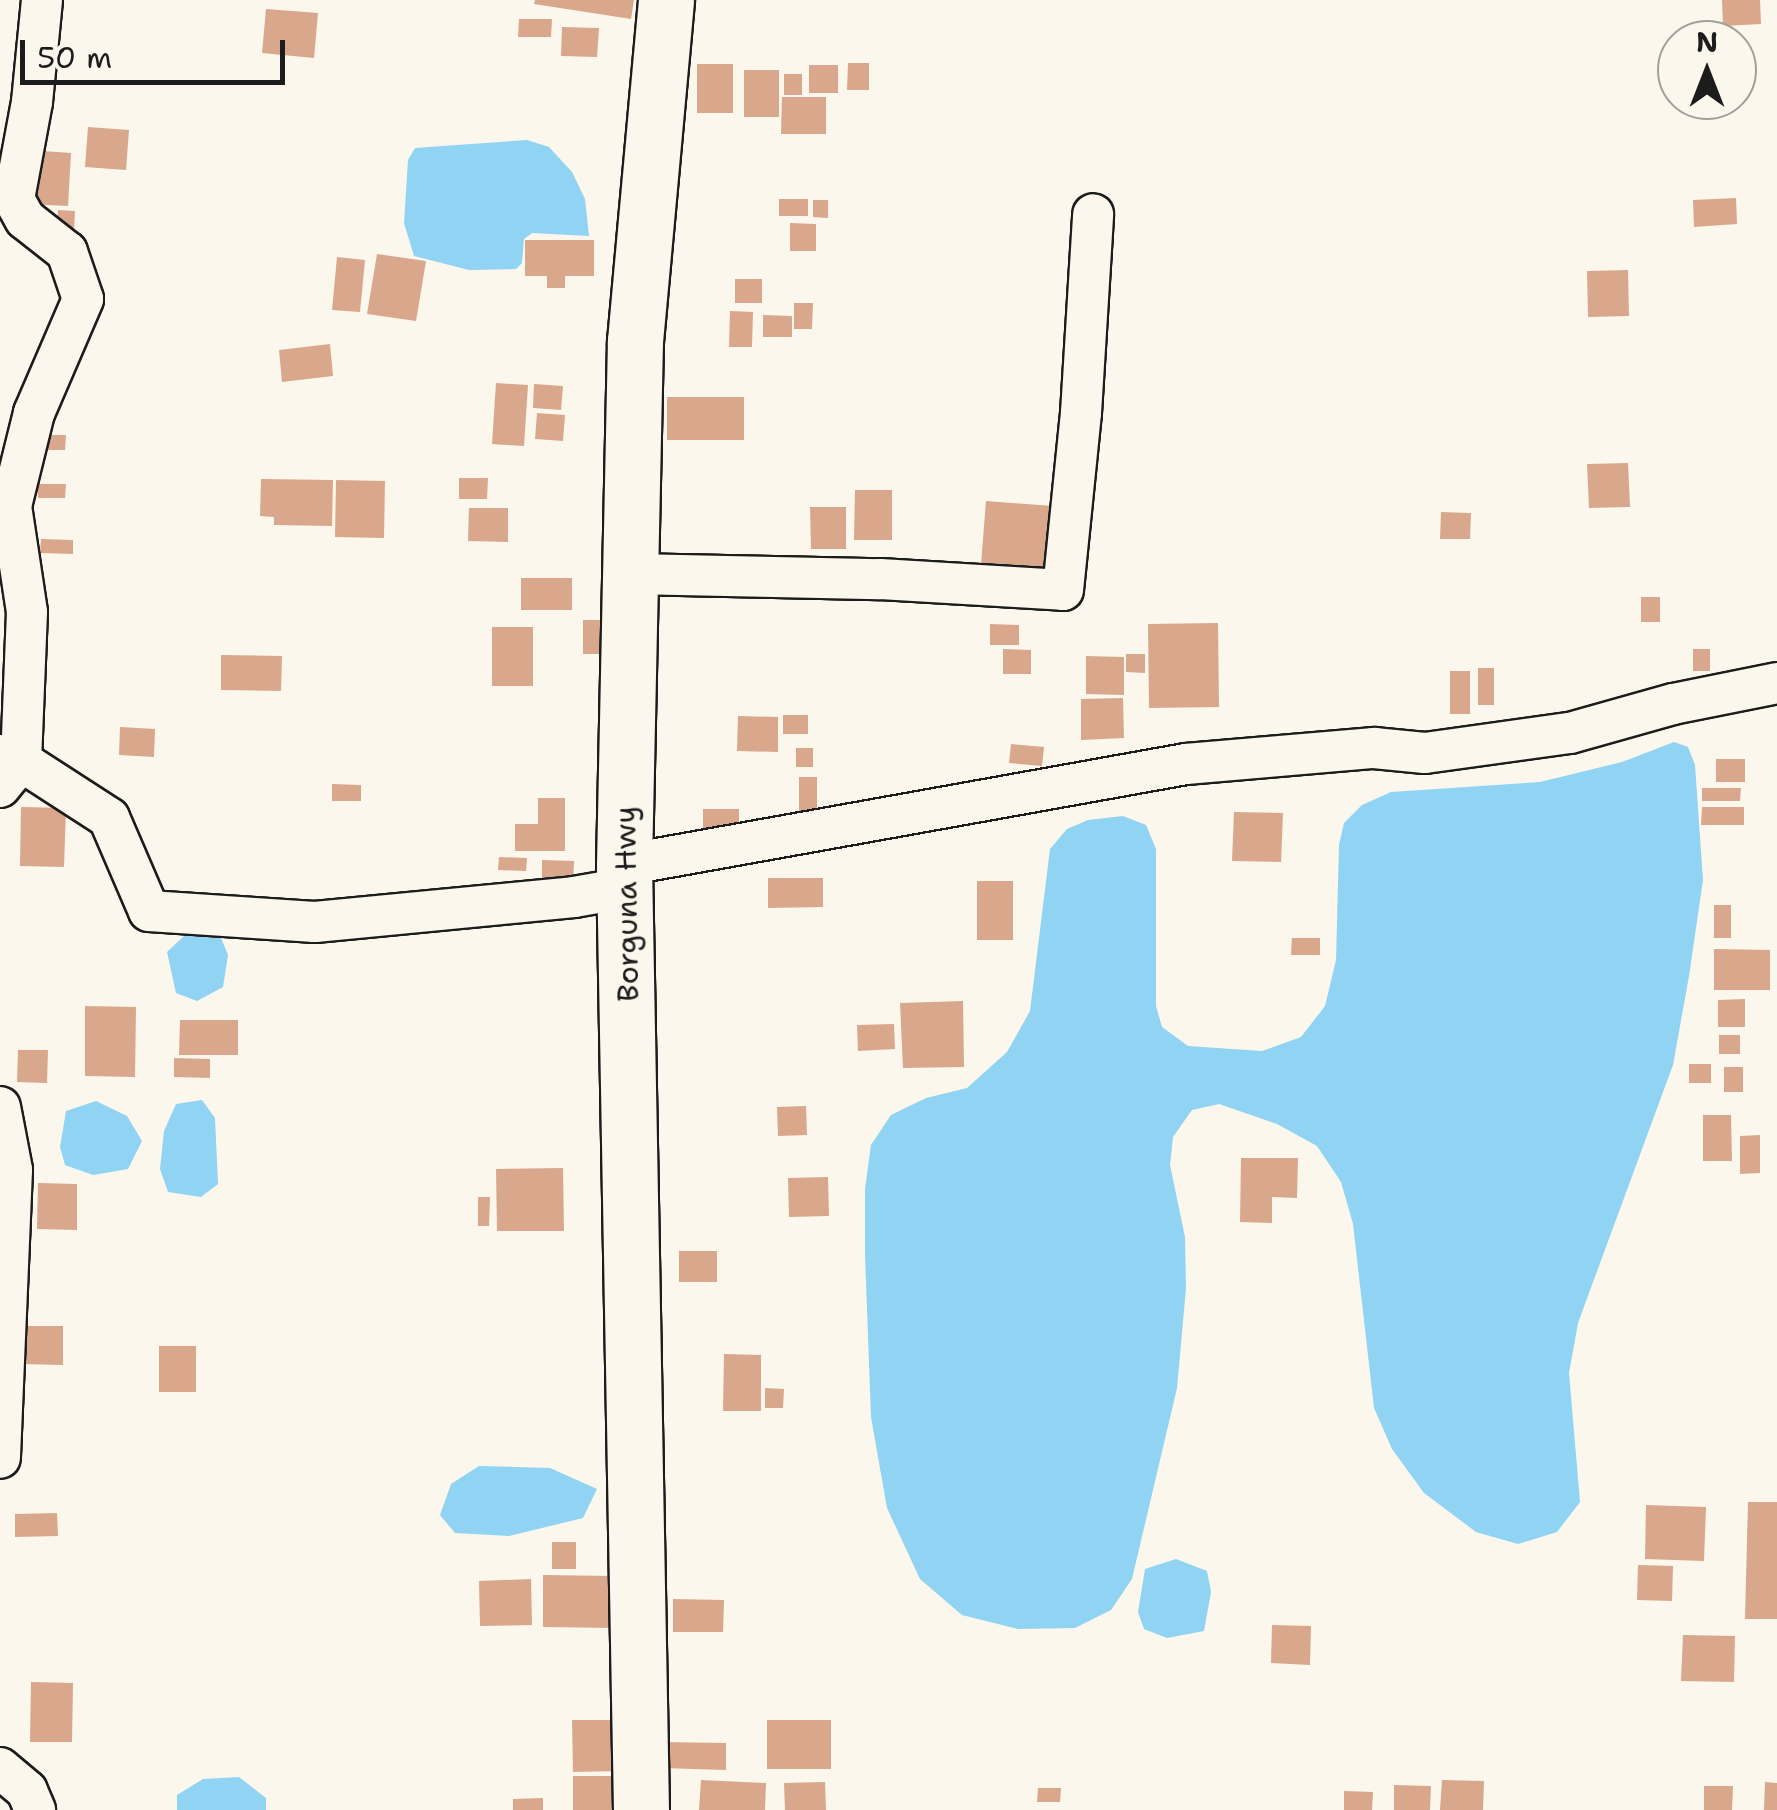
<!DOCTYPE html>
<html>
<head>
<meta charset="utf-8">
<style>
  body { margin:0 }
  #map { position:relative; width:1777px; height:1810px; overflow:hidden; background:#fbf7ec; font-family:"Shantell Sans",sans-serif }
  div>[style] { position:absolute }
  .water>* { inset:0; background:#90d3f2 }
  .building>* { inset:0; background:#d9a78c }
  .roads { filter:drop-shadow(2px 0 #1c1c1c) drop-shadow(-2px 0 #1c1c1c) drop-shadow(0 2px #1c1c1c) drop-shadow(0 -2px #1c1c1c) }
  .street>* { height:40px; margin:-20px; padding:0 20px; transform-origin:20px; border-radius:20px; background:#fbf7ec }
  .secondary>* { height:55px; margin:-27.5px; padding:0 27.5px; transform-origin:27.5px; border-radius:27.5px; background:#fbf7ec }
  span { translate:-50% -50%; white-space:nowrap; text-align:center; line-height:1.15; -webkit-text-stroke:8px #fbf7ec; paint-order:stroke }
  .street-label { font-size:30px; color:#1c1c1c }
  .north { position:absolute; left:1657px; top:20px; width:100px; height:100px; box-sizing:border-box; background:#fbf7ec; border:2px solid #a29f99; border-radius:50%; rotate:0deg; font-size:28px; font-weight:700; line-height:40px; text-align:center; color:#1c1c1c }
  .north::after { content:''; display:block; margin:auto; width:35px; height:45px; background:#1c1c1c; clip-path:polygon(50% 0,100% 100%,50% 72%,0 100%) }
  .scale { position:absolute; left:20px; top:40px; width:265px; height:45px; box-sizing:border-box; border:5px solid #1c1c1c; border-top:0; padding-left:12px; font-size:30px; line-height:35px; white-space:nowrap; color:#1c1c1c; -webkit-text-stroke:8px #fbf7ec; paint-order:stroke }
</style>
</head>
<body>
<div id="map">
  <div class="water">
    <div style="clip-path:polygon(527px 140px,549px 147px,572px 172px,585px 199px,589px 236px,532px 233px,524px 239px,522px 263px,516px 269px,469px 270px,414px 256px,404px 223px,408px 160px,415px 148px)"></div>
    <div style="clip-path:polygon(1674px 742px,1688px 747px,1695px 765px,1703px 880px,1689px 976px,1673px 1065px,1578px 1323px,1569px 1373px,1580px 1502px,1557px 1532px,1518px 1544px,1476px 1532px,1424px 1493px,1392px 1449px,1374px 1408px,1353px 1224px,1341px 1182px,1317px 1146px,1277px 1124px,1219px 1104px,1192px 1110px,1173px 1137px,1170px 1165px,1185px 1237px,1186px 1288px,1177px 1388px,1132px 1579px,1111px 1610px,1075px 1628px,1018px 1629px,962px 1615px,920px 1579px,887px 1508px,871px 1417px,865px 1255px,865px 1189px,871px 1145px,891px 1115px,926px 1098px,967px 1088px,1007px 1052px,1030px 1011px,1050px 849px,1067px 829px,1088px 820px,1123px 816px,1146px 825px,1156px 849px,1156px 1006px,1162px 1027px,1188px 1046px,1262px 1051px,1301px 1037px,1325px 1006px,1336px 960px,1339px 845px,1344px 823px,1362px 805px,1391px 792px,1540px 782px,1622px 762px)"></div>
    <div style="clip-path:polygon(219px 933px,228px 955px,223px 987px,197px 1001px,176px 993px,167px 952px,184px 936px)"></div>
    <div style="clip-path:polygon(202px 1100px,215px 1118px,218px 1184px,201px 1197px,168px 1192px,160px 1169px,164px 1131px,176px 1104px)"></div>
    <div style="clip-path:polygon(96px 1101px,127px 1116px,142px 1141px,128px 1169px,93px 1175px,65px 1165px,60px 1147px,66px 1111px)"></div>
    <div style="clip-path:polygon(479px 1466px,550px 1468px,597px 1489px,583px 1518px,509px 1536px,455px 1533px,440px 1515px,451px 1484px)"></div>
    <div style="clip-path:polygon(1176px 1559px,1207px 1571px,1211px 1592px,1204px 1631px,1167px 1638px,1144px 1629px,1138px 1612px,1145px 1569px)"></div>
    <div style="clip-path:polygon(239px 1777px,266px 1798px,266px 1810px,177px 1810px,177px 1795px,203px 1779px)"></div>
  </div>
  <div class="building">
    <div style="clip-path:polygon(535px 0,634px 0,631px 19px,534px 4px)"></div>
    <div style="clip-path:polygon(1722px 0,1760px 0,1761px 24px,1723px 26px)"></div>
    <div style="clip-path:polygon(266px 9px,318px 13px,314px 58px,262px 53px)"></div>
    <div style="clip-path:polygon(519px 19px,552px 19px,551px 37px,518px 37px)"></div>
    <div style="clip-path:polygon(562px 27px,599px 28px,597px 57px,561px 56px)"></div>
    <div style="clip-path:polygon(848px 63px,869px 63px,869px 90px,847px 90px)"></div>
    <div style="clip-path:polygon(697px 64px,733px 64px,733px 113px,697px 113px)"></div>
    <div style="clip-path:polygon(809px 65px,838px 65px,838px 93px,809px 93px)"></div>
    <div style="clip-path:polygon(744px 70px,779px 70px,779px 117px,744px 117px)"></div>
    <div style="clip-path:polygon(784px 74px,802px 74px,802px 95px,784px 95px)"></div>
    <div style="clip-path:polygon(782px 97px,826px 97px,826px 134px,781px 134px)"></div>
    <div style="clip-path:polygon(88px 127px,129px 130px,126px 170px,85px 167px)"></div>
    <div style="clip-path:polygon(28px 150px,71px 153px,68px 206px,25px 204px)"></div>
    <div style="clip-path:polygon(1736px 198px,1737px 224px,1694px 227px,1693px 200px)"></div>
    <div style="clip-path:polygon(779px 199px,808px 199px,808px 216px,779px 216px)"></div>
    <div style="clip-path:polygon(813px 200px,828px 200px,828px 218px,813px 217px)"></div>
    <div style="clip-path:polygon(58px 210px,75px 211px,74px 230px,57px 229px)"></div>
    <div style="clip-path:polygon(790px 223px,816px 224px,816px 251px,790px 251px)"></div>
    <div style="clip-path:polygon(525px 240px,594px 240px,594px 276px,565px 276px,565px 288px,547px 288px,547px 276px,525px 276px)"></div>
    <div style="clip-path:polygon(377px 254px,426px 261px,416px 321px,367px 314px)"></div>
    <div style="clip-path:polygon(337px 257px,365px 260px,360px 312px,332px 310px)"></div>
    <div style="clip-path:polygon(1628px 270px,1629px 316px,1588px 317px,1587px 271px)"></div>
    <div style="clip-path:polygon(735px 279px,762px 279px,762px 303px,735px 303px)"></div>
    <div style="clip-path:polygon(794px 303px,813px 303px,812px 329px,794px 329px)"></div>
    <div style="clip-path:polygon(730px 311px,753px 312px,752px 347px,729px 347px)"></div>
    <div style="clip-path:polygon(763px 315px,792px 316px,792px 337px,763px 337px)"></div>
    <div style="clip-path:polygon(330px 344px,333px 376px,282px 382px,279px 350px)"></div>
    <div style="clip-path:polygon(496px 383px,528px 385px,524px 446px,492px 444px)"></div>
    <div style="clip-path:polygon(534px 384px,563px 386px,561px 410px,533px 408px)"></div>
    <div style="clip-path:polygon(667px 397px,744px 397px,744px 440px,667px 440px)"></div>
    <div style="clip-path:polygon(537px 413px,565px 415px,563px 441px,535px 439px)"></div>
    <div style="clip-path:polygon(37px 435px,66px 435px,65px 450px,36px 450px)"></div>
    <div style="clip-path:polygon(1628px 463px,1630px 507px,1589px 508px,1587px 464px)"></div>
    <div style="clip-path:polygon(459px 478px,488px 478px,487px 499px,459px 499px)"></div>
    <div style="clip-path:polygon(261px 479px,333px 480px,332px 526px,274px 525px,274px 517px,260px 516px)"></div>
    <div style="clip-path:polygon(336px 480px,385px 481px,384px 538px,335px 537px)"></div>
    <div style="clip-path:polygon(38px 484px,66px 484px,65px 498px,38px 498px)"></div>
    <div style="clip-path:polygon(855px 490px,892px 490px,892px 540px,854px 540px)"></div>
    <div style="clip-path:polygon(986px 501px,1053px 506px,1048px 582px,980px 577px)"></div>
    <div style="clip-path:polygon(810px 507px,846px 507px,846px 549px,811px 549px)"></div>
    <div style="clip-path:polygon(469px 508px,508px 508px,508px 542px,468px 541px)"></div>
    <div style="clip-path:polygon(1441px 512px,1471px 513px,1470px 539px,1440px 539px)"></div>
    <div style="clip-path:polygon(41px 539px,73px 540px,73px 554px,40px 553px)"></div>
    <div style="clip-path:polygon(521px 578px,572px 578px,572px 610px,521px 610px)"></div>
    <div style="clip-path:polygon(1641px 597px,1660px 597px,1660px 622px,1641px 622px)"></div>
    <div style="clip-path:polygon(583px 620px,610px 620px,610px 654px,583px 654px)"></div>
    <div style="clip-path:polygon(1218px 623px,1219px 707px,1149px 708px,1148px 624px)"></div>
    <div style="clip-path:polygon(990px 624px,1019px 625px,1019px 645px,990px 645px)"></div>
    <div style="clip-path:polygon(492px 627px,533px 627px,533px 686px,492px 686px)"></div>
    <div style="clip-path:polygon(1003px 649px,1031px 650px,1031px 674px,1003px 674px)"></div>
    <div style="clip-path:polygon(1693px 649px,1710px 649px,1710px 671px,1693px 671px)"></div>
    <div style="clip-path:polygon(1126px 654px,1145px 654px,1145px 673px,1126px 672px)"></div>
    <div style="clip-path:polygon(221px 655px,282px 656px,281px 691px,221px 690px)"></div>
    <div style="clip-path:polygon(1086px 656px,1124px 657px,1124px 695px,1086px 694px)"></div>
    <div style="clip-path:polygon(1478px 668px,1494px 668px,1494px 705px,1478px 705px)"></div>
    <div style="clip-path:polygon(1450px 671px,1470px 671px,1470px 714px,1450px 714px)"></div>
    <div style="clip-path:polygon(1123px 698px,1124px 738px,1081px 740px,1081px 699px)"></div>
    <div style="clip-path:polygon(783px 715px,808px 715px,808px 734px,783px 734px)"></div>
    <div style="clip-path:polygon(738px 716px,778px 717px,778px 752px,737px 751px)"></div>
    <div style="clip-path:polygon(120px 727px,155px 729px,154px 757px,119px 755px)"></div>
    <div style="clip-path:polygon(1011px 744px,1044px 747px,1042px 766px,1009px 763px)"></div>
    <div style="clip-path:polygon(796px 748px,813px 748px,813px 767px,796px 767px)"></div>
    <div style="clip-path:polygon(1716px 759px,1745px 759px,1745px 782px,1716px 782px)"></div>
    <div style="clip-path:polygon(799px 777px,817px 777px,817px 811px,799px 811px)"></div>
    <div style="clip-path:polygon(332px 784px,361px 785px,361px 801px,332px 801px)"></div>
    <div style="clip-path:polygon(1702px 788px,1741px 788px,1740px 801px,1702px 801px)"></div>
    <div style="clip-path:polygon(538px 798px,565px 798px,565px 851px,515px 851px,515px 824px,538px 824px)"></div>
    <div style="clip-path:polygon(21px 807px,66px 808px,64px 867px,20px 866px)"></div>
    <div style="clip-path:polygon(1702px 807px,1744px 807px,1744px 825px,1701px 825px)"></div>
    <div style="clip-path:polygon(703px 809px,739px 809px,739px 834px,703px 834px)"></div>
    <div style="clip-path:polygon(1234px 812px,1283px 813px,1281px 862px,1232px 861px)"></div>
    <div style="clip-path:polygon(499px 857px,527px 858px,526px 871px,498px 870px)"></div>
    <div style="clip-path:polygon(542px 860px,574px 861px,573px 883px,542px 882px)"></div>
    <div style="clip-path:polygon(768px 878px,823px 878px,823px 907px,768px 908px)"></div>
    <div style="clip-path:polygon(977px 881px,1013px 881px,1013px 940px,977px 940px)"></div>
    <div style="clip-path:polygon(1714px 905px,1731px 905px,1731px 938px,1714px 938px)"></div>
    <div style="clip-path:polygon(1292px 938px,1320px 938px,1320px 955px,1291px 955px)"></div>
    <div style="clip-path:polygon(1714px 949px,1770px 950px,1770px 990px,1714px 990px)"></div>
    <div style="clip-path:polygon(1745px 999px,1745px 1027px,1718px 1027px,1718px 1000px)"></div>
    <div style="clip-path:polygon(963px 1001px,964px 1067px,903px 1068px,900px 1003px)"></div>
    <div style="clip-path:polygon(85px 1006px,136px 1007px,135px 1077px,85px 1076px)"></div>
    <div style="clip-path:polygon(180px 1020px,238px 1020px,238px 1055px,179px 1055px)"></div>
    <div style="clip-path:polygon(894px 1024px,895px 1049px,858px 1051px,857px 1025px)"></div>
    <div style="clip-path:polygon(1719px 1035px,1740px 1035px,1740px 1054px,1719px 1054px)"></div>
    <div style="clip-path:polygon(18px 1050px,48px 1050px,47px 1083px,17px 1082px)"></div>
    <div style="clip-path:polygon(174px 1058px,210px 1059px,210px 1078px,174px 1077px)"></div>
    <div style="clip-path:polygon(1689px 1064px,1711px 1064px,1711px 1083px,1689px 1083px)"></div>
    <div style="clip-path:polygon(1724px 1067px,1743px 1067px,1743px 1092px,1724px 1092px)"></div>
    <div style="clip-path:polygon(806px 1106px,807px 1135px,778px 1136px,777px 1107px)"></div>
    <div style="clip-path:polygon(1703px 1115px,1731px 1115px,1732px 1161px,1703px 1161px)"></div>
    <div style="clip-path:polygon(1760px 1135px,1760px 1173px,1740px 1174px,1740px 1136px)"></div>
    <div style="clip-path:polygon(1241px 1158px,1298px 1158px,1297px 1198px,1272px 1197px,1272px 1223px,1240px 1222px)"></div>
    <div style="clip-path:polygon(563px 1168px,564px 1231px,497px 1231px,496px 1169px)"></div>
    <div style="clip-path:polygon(828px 1177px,829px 1216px,789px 1217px,788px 1178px)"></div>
    <div style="clip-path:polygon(38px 1183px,77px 1184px,77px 1230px,37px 1229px)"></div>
    <div style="clip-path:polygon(478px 1197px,490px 1197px,489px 1226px,478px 1226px)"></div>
    <div style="clip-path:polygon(679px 1251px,717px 1251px,717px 1282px,679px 1282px)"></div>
    <div style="clip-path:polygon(22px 1326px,63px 1326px,63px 1365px,22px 1364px)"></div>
    <div style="clip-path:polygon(159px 1346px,196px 1346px,196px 1392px,159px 1392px)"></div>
    <div style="clip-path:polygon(724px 1354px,761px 1355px,761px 1411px,723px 1411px)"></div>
    <div style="clip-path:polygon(765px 1388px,784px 1389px,783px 1408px,765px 1408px)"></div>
    <div style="clip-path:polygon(1748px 1502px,1777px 1502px,1777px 1619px,1745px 1619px)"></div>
    <div style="clip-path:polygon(1646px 1505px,1706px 1507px,1704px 1561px,1645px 1559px)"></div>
    <div style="clip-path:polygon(57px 1513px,58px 1536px,15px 1537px,15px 1514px)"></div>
    <div style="clip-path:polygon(552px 1542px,576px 1542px,576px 1569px,552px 1569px)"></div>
    <div style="clip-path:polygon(1638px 1565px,1673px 1566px,1672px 1601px,1637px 1600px)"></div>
    <div style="clip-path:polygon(543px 1575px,613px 1576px,613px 1628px,543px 1627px)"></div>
    <div style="clip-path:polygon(531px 1579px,532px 1625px,480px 1626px,479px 1581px)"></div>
    <div style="clip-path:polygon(673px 1599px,724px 1600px,723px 1632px,673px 1632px)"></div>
    <div style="clip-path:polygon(1272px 1625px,1311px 1626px,1310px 1665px,1271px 1663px)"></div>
    <div style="clip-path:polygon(1683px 1635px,1735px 1636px,1734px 1682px,1681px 1681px)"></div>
    <div style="clip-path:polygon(31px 1682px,73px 1683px,72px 1742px,30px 1742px)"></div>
    <div style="clip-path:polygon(572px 1720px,623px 1720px,624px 1771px,573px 1772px)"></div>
    <div style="clip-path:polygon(767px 1720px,831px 1720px,831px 1769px,767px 1769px)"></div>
    <div style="clip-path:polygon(662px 1742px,726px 1743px,726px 1770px,661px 1768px)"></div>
    <div style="clip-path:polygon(573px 1776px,620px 1776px,620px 1810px,573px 1810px)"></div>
    <div style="clip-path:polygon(701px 1780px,766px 1783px,765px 1810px,699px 1810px)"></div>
    <div style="clip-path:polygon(1442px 1780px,1484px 1781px,1483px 1810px,1440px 1810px)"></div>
    <div style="clip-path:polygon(825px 1782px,826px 1810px,785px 1810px,784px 1783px)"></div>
    <div style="clip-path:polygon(1765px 1782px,1777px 1783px,1777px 1810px,1764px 1810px)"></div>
    <div style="clip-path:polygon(1394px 1785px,1431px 1786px,1430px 1810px,1394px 1810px)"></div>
    <div style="clip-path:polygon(1704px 1786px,1733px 1786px,1732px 1810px,1704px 1810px)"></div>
    <div style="clip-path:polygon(1038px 1788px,1061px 1788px,1060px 1802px,1037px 1802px)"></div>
    <div style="clip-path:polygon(1344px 1791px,1373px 1792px,1372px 1810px,1344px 1810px)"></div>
    <div style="clip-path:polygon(543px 1798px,543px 1810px,513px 1810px,513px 1799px)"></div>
  </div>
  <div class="roads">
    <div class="street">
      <div style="left:632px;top:574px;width:248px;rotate:1.2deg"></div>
      <div style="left:880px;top:579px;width:183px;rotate:3.4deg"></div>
      <div style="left:1063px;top:590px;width:178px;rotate:-84.2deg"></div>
      <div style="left:1081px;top:413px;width:199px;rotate:-86.5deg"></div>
      <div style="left:0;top:755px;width:22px;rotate:16deg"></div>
      <div style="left:21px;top:761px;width:105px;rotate:32.9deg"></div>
      <div style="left:109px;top:818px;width:101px;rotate:66.7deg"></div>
      <div style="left:149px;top:911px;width:166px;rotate:3.8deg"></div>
      <div style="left:315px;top:922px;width:260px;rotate:-5.5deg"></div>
      <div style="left:574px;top:897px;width:52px;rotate:-10deg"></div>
      <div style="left:0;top:787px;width:33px;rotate:-51deg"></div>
      <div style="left:21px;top:761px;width:149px;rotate:-87.7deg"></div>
      <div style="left:27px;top:612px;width:107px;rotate:-98.6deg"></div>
      <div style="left:11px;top:506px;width:96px;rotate:-76.1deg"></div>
      <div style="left:34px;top:413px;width:124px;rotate:-66.7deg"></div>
      <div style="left:83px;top:299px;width:50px;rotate:-108.8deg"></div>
      <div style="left:67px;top:252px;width:53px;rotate:-141.8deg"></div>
      <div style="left:25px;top:219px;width:23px;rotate:-119deg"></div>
      <div style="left:14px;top:199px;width:99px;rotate:-79.5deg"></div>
      <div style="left:32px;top:102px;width:102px;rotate:-84.4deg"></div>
      <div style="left:624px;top:865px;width:571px;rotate:-10.19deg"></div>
      <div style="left:1186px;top:764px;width:189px;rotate:-4.9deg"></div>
      <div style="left:1374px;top:748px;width:51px;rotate:5.6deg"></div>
      <div style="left:1425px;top:753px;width:146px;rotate:-7.9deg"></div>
      <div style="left:1570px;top:733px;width:107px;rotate:-15.7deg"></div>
      <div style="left:1673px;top:704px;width:106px;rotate:-11.4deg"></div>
      <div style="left:0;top:1107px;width:64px;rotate:79.2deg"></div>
      <div style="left:12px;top:1170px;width:288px;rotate:92.4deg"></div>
      <div style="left:0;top:1768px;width:35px;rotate:40deg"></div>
      <div style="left:27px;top:1791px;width:21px;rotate:67deg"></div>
    </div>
    <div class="secondary">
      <div style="left:641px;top:1810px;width:945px;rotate:-91.03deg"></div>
      <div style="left:624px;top:865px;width:524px;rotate:-88.8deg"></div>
      <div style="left:635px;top:341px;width:342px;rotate:-84.8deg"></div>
    </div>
  </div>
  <div class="street-label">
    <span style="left:627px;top:904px;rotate:-91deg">Borguna Hwy</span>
  </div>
  <div class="north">N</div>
  <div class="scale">50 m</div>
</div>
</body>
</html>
